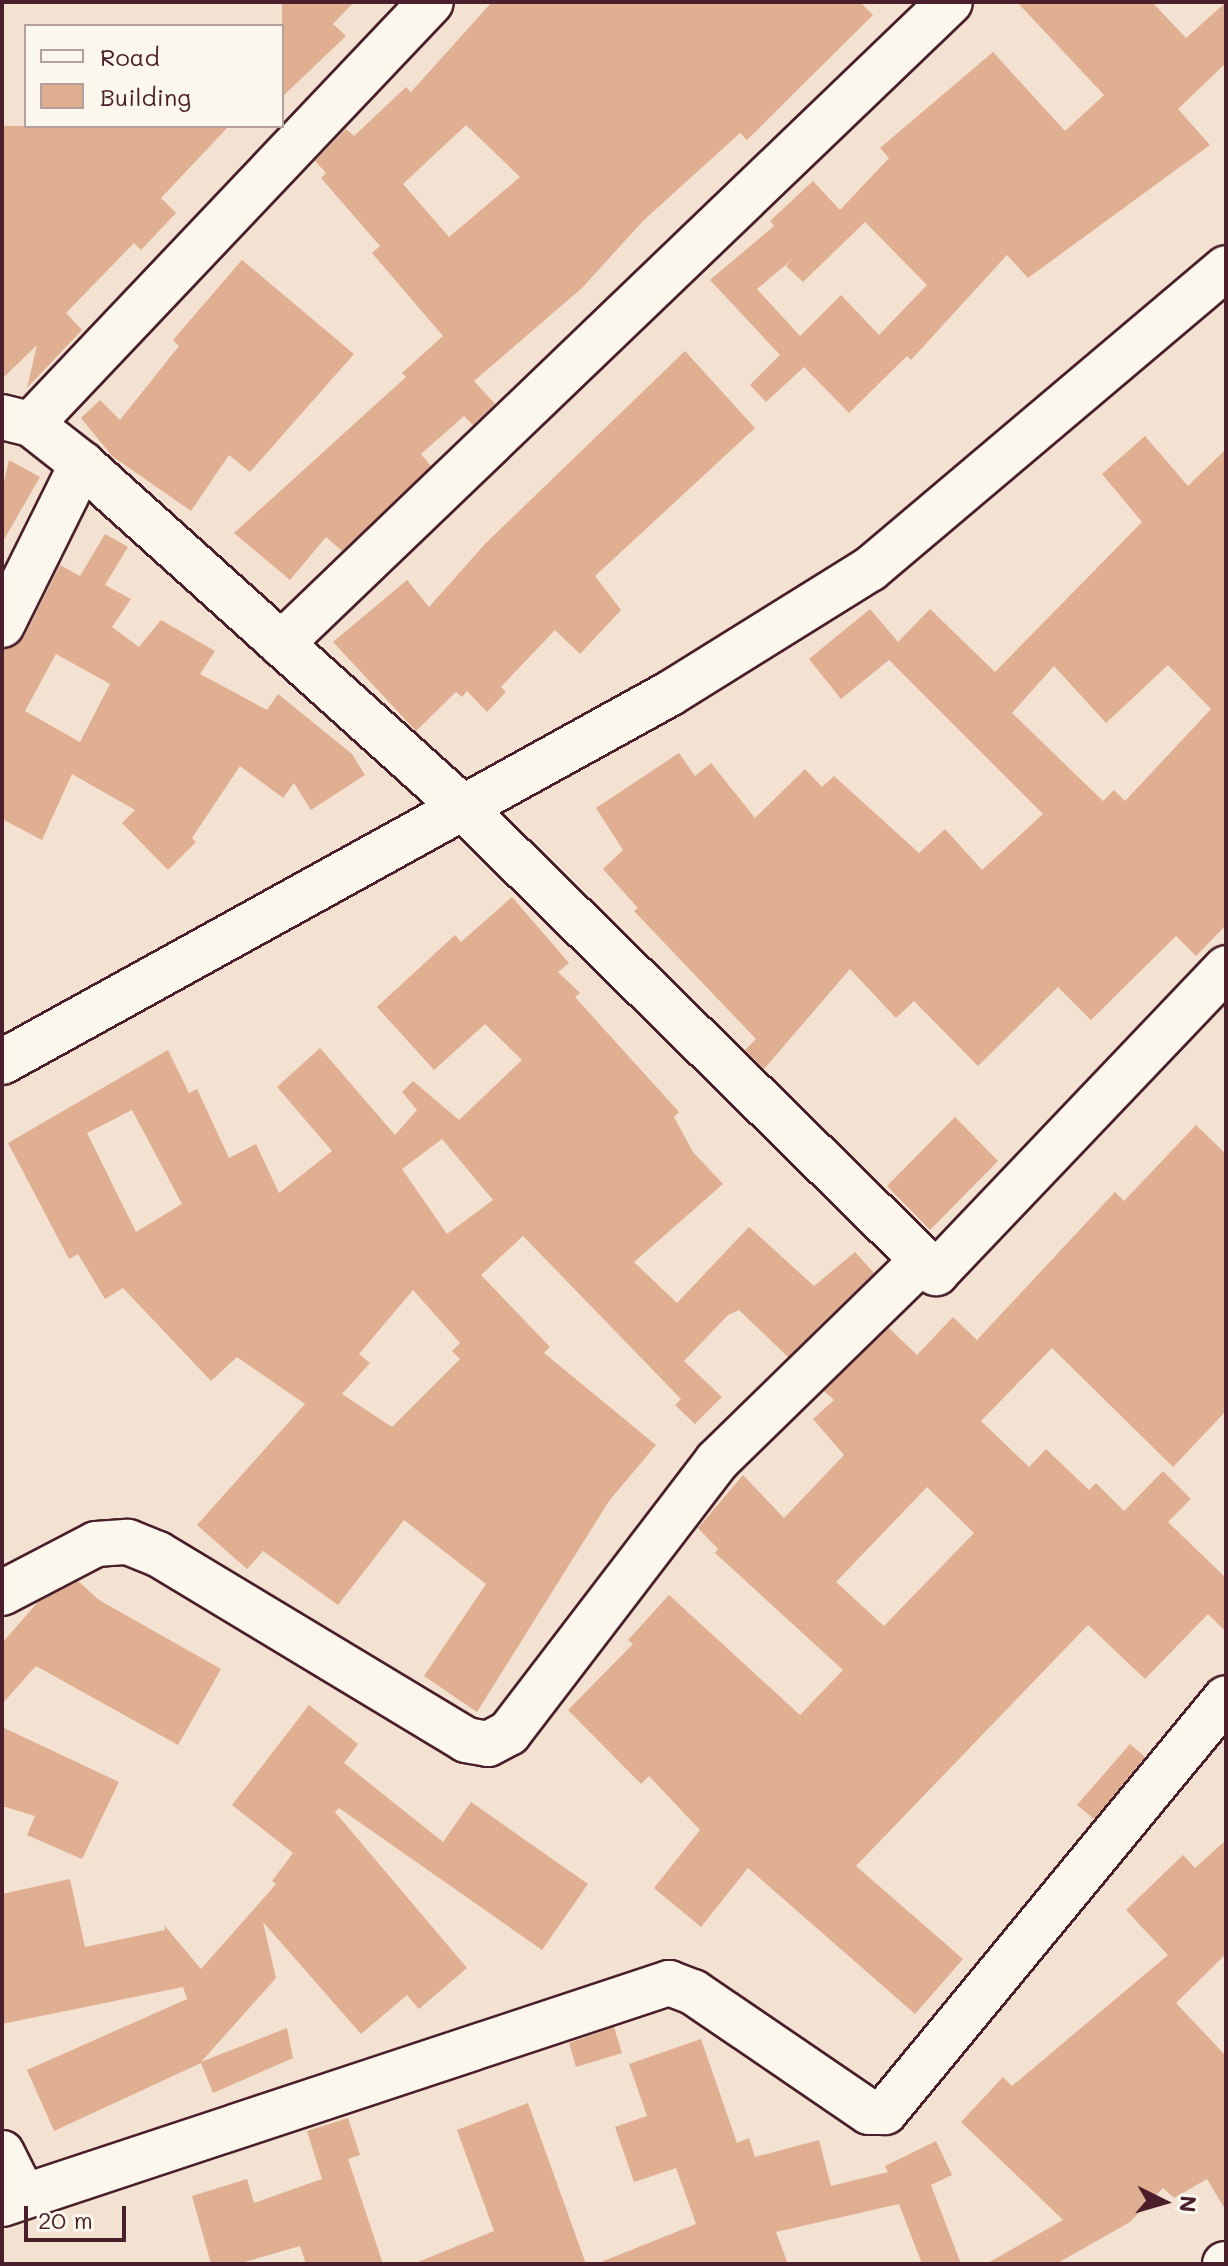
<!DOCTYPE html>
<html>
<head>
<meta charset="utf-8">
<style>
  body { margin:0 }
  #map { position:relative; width:1228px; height:2266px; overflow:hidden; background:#f3e1d1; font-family:Mali,sans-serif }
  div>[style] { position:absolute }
  .building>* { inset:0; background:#e0af92 }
  .roads { filter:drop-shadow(2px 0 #4a1f2b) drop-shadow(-2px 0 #4a1f2b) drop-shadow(0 2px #4a1f2b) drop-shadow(0 -2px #4a1f2b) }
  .minor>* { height:44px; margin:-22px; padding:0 22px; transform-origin:22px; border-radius:22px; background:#fbf7ec }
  span { translate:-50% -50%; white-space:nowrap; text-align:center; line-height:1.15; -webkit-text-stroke:7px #fbf7ec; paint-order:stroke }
  .frame { position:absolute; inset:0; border:4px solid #4a1f2b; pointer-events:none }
  .legend { position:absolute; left:24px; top:24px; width:260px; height:104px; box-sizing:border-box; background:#fbf7ec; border:2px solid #b4a19f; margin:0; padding:10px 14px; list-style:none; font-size:24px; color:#4a1f2b }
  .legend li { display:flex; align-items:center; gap:16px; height:40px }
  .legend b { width:40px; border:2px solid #b4a19f }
  .north { position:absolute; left:1124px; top:2162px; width:80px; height:80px; -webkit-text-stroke:6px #fbf7ec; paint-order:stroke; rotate:95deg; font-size:22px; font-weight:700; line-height:32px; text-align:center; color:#4a1f2b }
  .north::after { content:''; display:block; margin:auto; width:28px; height:36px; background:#4a1f2b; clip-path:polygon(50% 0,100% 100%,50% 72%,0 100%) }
  .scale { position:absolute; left:24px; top:2206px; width:102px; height:36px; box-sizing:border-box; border:4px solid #4a1f2b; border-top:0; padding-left:10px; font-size:24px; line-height:28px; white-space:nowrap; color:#4a1f2b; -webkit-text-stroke:6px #fbf7ec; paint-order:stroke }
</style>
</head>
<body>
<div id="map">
  <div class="building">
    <div style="clip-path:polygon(282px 2px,354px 2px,333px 24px,346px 36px,282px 97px)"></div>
    <div style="clip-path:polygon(evenodd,492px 2px,860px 2px,873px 15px,747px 140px,740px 133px,643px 221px,582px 288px,474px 381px,495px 404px,473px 425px,464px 416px,421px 454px,431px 466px,342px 551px,326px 537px,290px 580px,234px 533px,406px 377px,402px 373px,443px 336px,372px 253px,380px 246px,321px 178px,326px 173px,315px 161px,346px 129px,354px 136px,406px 87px,411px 92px,492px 2px,466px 125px,520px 177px,449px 237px,403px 184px,466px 125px)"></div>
    <div style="clip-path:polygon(evenodd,1017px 2px,1152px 2px,1186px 38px,1226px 2px,1226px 63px,1178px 109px,1210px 145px,1028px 278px,1007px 255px,911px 360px,907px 356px,849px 413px,804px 367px,766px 402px,750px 385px,780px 355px,710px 280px,774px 226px,770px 221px,813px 181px,840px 210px,889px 158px,880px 148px,993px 52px,1065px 131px,1104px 95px,1017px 2px,865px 222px,927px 285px,879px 335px,841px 295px,800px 336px,757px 289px,794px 258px,786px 266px,803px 282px,865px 222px)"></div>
    <div style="clip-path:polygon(2px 126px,229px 126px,161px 198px,176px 213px,141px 250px,134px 243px,66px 313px,82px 330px,27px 388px,37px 345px,2px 379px)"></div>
    <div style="clip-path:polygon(242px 260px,354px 354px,250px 472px,229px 455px,191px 511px,112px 456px,81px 418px,100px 400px,120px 420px,179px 346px,173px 340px)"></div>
    <div style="clip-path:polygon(685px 351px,755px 428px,595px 576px,621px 610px,580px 654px,555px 630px,501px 687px,506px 692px,487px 712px,467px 691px,462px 697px,456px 692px,416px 731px,333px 642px,407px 580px,429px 607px,485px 544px)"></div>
    <div style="clip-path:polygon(evenodd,1145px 436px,1188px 486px,1226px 449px,1226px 925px,1196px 956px,1176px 936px,1091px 1020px,1058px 987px,978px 1066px,914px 1001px,896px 1018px,850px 969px,764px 1069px,745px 1050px,756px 1039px,634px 911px,638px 908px,603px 869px,623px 850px,596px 808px,679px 753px,695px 776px,711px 763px,755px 818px,805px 769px,822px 787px,834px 776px,919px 853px,945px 829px,982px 870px,1043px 814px,889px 660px,841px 699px,809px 659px,870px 609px,898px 642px,930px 609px,995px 672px,1142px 522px,1102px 474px,1145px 436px,1168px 665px,1211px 709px,1125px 801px,1114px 790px,1103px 801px,1012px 713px,1054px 666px,1106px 723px,1168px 665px)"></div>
    <div style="clip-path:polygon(9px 460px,40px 477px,2px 543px,2px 491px)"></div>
    <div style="clip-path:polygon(evenodd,105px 534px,128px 547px,105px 585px,131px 599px,112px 627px,139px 647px,161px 620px,215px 651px,200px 674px,267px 710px,278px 694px,352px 754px,365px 775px,311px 810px,294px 783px,283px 798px,240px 766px,192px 838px,196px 842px,168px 870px,122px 823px,135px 810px,72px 774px,42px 840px,2px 819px,2px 650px,24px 637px,60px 565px,80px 576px,105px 534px,56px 654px,110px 684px,80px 742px,25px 711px,56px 654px)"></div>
    <div style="clip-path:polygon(evenodd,512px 897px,569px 963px,558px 972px,580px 993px,575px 997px,679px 1112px,674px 1117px,693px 1152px,723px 1184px,634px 1262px,677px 1303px,749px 1227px,814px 1286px,855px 1252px,874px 1273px,788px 1357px,739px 1310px,728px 1315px,684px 1361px,722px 1397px,695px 1424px,675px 1405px,681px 1399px,523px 1236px,481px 1275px,550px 1347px,544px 1353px,656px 1445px,609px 1501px,477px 1712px,424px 1676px,486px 1584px,404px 1520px,338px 1605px,263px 1551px,247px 1569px,197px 1525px,305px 1404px,237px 1357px,211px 1381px,123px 1288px,105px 1299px,78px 1254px,69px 1259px,8px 1143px,168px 1050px,189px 1093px,197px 1089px,229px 1158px,256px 1144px,279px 1193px,332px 1151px,277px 1087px,320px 1048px,395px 1135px,417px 1110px,402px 1092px,413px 1081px,459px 1120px,522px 1060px,485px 1024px,434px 1070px,377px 1007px,455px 935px,461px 942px,512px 897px,132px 1110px,182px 1204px,136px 1232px,87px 1133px,132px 1110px,512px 897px,442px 1139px,493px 1200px,447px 1234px,402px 1169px,442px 1139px,512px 897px,413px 1290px,460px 1343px,452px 1351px,460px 1359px,392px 1427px,342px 1394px,370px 1363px,359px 1354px,413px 1290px)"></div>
    <div style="clip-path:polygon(955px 1117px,998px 1161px,930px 1230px,887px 1186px)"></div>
    <div style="clip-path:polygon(evenodd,1196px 1125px,1226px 1154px,1226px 1411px,1173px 1467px,1052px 1348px,981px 1421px,1029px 1467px,1046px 1449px,1089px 1490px,1096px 1483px,1124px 1511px,1163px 1471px,1191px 1499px,1168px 1522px,1226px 1578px,1226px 1632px,1208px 1614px,1145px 1679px,1088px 1625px,856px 1866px,963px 1959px,915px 2014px,748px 1868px,701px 1927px,654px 1888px,700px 1830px,649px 1776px,641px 1784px,568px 1710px,633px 1644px,628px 1640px,669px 1595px,800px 1715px,843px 1670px,715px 1553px,718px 1549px,698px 1528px,743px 1475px,784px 1518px,844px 1455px,813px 1419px,834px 1400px,824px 1391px,889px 1328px,917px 1355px,953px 1317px,977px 1340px,1115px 1192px,1124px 1201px,1196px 1125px,927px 1487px,974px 1533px,884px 1626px,836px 1582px,927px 1487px)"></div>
    <div style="clip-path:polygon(78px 1581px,99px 1600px,221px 1669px,178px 1745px,36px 1666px,2px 1704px,2px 1643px,38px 1602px)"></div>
    <div style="clip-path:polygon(309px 1705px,358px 1744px,344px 1763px,443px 1842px,471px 1802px,588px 1884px,542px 1950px,339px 1808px,335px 1812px,467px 1968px,419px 2009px,407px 1995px,361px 2034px,263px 1922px,276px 1978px,201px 2062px,287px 2028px,293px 2058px,213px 2093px,201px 2063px,54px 2131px,27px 2070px,187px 1999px,183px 1987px,2px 2024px,2px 1894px,70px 1879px,85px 1947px,165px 1930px,164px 1925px,201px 1969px,276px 1884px,272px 1881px,293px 1853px,232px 1805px)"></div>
    <div style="clip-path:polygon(2px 1727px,119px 1782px,82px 1859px,27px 1835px,35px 1816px,2px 1806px)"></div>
    <div style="clip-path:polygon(1130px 1744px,1145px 1757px,1094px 1819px,1077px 1805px)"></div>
    <div style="clip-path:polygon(1226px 1840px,1226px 1954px,1176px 2003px,1226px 2056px,1226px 2211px,1207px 2179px,1174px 2198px,1163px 2188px,1130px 2222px,1056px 2264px,986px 2264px,1063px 2220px,961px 2122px,1003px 2077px,1012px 2086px,1168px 1955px,1126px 1910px,1183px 1855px,1195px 1868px)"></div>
    <div style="clip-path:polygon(614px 2027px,622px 2053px,576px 2067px,569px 2043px)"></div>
    <div style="clip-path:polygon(701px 2039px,737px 2143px,749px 2138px,755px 2157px,819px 2140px,831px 2186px,888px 2172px,885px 2166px,936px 2141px,952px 2175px,931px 2185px,961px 2264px,922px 2264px,899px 2204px,776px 2232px,788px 2264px,596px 2264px,696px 2224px,676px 2168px,634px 2182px,615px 2127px,647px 2116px,629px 2064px)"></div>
    <div style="clip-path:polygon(528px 2103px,586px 2264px,413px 2264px,494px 2231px,457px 2130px)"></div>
    <div style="clip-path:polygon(348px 2118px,360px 2155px,348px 2159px,383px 2264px,306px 2264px,300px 2246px,238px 2264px,211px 2264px,192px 2196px,247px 2179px,254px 2203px,322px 2179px,307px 2131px)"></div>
  </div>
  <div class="roads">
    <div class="minor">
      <div style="left:2px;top:417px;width:30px;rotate:14deg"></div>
      <div style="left:31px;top:424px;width:65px;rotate:38.1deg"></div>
      <div style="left:82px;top:464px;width:508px;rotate:42.05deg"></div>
      <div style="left:459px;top:804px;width:669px;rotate:44.52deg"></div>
      <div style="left:936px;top:1273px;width:421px;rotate:-46.4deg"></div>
      <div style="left:31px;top:424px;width:581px;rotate:-46.53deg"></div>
      <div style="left:2px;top:625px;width:180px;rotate:-63.6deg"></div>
      <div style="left:281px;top:644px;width:927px;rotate:-43.82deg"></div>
      <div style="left:2px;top:1062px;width:762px;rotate:-28.89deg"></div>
      <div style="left:669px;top:694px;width:237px;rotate:-31.9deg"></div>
      <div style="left:870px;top:569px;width:466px;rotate:-40.2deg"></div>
      <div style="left:2px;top:1593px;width:106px;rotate:-27.5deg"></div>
      <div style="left:96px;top:1544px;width:32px;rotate:-4deg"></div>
      <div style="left:128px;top:1542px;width:32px;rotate:22deg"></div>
      <div style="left:158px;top:1554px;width:360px;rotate:31.1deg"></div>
      <div style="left:466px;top:1740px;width:22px;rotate:10deg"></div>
      <div style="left:488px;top:1744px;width:24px;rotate:-28deg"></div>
      <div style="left:509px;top:1733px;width:342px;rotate:-52.6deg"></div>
      <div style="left:717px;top:1461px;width:285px;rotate:-44.3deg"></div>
      <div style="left:2px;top:2153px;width:47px;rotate:63.4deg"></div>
      <div style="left:2px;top:2204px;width:703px;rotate:-18.33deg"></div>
      <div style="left:669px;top:1983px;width:26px;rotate:21deg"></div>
      <div style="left:693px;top:1992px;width:213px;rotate:34.3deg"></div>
      <div style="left:869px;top:2112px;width:16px"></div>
      <div style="left:885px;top:2112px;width:536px;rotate:-50.52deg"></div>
      <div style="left:1225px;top:2264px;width:1px"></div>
    </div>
  </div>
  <div class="frame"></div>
  <ul class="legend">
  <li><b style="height:10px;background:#fbf7ec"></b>Road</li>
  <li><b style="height:22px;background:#e0af92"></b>Building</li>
  </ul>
  <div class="north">N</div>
  <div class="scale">20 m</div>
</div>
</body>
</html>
